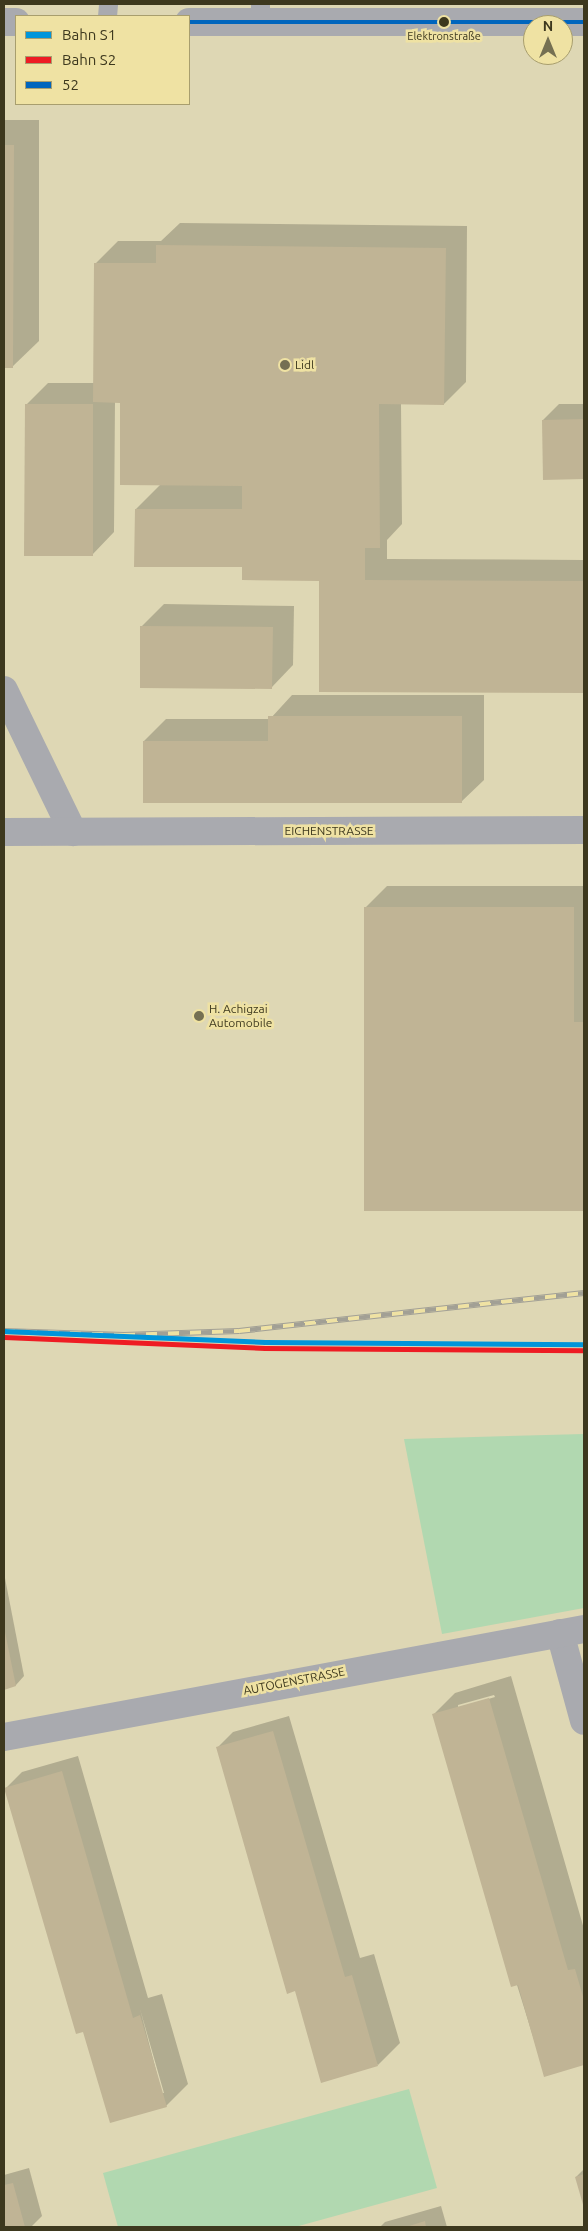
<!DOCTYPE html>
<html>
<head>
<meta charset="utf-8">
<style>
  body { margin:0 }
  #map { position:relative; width:588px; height:2231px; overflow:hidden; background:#ded7b4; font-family:Ubuntu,sans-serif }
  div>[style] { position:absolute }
  .green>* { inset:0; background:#b1d8b0 }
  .shadow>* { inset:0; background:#0003 }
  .building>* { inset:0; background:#c0b495 }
  .service>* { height:19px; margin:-9.5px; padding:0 9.5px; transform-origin:9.5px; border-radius:9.5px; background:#a9aaaf }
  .minor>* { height:28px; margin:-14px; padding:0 14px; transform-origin:14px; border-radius:14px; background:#a9aaaf }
  .rail>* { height:5.5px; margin-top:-2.75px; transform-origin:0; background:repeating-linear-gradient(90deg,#efe2a3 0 11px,#a2a095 0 22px); box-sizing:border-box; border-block:1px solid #a2a095 }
  .bus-1>* { height:4px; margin:-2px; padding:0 2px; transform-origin:2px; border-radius:2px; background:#0065bd }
  .rail-1>* { height:5px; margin:-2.5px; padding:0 2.5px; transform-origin:2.5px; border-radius:2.5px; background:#0095da }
  .rail-2>* { height:5px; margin:-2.5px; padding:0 2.5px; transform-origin:2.5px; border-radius:2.5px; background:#ee1c23 }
  .dots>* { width:14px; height:14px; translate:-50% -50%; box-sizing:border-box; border:2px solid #efe2a3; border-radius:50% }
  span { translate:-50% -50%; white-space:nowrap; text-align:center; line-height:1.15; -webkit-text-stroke:5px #efe2a3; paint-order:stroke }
  .bus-label { font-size:11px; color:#3d381e }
  .poi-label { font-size:12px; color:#3d381e }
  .left { translate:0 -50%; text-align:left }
  .street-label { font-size:12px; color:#3d381e }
  .frame { position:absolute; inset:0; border:5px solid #3d381e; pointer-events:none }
  .legend { position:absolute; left:15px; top:15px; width:175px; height:90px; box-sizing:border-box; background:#efe2a3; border:1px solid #a89e6e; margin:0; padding:6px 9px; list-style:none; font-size:15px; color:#3d381e }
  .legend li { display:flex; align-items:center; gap:10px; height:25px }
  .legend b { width:25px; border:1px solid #a89e6e }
  .north { position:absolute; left:523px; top:15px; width:50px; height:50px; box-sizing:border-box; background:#efe2a3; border:1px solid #a89e6e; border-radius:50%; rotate:0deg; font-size:14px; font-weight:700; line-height:20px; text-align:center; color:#3d381e }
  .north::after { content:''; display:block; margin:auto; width:18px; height:22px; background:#757052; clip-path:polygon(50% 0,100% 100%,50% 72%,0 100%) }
</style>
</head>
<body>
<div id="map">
  <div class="green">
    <div style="clip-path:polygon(584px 1434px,584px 1608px,442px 1634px,404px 1439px)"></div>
    <div style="clip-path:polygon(409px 2089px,437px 2188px,295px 2227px,118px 2227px,103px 2173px)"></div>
  </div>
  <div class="shadow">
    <div style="clip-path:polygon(4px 120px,39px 120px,39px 341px,12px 367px,4px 367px)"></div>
    <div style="clip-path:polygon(180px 223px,467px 226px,466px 382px,444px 404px,401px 403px,402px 524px,387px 540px,387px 559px,584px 560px,584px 692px,320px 691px,320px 580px,243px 566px,136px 509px,161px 484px,121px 403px,115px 401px,114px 532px,92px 555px,26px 405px,48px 383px,95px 383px,96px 263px,118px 241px,161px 241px)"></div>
    <div style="clip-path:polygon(559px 404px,584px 404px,584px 478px,544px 479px,543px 420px)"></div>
    <div style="clip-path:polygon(164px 604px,294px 606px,293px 665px,271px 688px,142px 626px)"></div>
    <div style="clip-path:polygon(292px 695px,484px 695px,484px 780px,461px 802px,144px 741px,166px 719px,270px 719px)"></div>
    <div style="clip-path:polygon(387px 886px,584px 886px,584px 1209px,366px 1210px,365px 908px)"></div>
    <div style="clip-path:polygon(4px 1573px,24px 1676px,16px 1685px,4px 1688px)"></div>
    <div style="clip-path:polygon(evenodd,511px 1676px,584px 1929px,584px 2064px,545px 2075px,433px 1715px,455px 1693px,511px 1676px,494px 1695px,495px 1697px,458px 1708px,458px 1705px,494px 1695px)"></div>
    <div style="clip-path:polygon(289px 1716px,360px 1958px,374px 1954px,400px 2043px,378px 2065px,296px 1990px,217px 1748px,233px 1732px)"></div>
    <div style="clip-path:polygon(evenodd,78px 1756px,148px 1998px,162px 1994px,188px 2084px,166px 2106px,84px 2031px,6px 1788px,22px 1772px,78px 1756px,140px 2009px,164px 2093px,162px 2093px,140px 2009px)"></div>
    <div style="clip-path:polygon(29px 2168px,42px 2216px,31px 2227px,4px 2227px,4px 2175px)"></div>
    <div style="clip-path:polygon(584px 2169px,584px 2205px,576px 2177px)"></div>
    <div style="clip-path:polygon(441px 2206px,447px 2227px,380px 2227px,385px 2222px)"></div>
  </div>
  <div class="building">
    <div style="clip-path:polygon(4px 145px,14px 145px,13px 368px,4px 368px)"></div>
    <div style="clip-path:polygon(156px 245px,446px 248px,444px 405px,379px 404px,380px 548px,365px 548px,365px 580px,584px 581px,584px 693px,319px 692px,319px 581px,242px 580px,242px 567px,134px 567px,135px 509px,242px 509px,242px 486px,120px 485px,120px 403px,93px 402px,94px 263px,156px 263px)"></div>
    <div style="clip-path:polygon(25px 404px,93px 404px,93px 556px,24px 556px)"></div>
    <div style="clip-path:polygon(584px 419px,584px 479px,543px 480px,542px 420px)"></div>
    <div style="clip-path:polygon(140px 626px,273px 627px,272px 689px,140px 688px)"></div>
    <div style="clip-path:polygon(268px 716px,462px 716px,462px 803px,143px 803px,143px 741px,268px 741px)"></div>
    <div style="clip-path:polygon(364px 907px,574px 907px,574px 1022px,584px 1022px,584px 1211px,364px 1211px)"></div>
    <div style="clip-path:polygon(4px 1627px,16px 1686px,4px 1690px)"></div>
    <div style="clip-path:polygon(489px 1698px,568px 1970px,575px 1969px,584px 2000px,584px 2065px,544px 2077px,518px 1985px,511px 1987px,432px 1714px)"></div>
    <div style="clip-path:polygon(273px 1731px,345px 1977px,352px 1975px,378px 2066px,321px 2083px,295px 1991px,287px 1994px,216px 1747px)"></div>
    <div style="clip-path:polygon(62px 1771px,133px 2018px,140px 2015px,167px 2107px,110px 2123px,83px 2032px,76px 2034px,4px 1788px)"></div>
    <div style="clip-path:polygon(584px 2174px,584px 2208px,575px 2177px)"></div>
    <div style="clip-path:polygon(13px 2183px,25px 2227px,4px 2227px,4px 2185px)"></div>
    <div style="clip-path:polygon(425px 2221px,426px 2227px,406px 2227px)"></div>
  </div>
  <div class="service">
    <div style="left:260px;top:4px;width:18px;rotate:90deg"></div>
    <div style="left:107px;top:16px;width:12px;rotate:-85deg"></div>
  </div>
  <div class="minor">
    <div style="left:4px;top:22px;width:12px"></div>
    <div style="left:189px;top:22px;width:395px"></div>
    <div style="left:4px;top:690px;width:158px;rotate:64.1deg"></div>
    <div style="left:4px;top:832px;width:580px;rotate:-0.2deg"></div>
    <div style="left:560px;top:1633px;width:91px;rotate:74.7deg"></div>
    <div style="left:4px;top:1737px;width:590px;rotate:-10.55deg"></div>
  </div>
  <div class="rail">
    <div style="left:4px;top:1331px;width:120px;rotate:1.9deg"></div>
    <div style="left:124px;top:1335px;width:115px;rotate:-2deg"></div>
    <div style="left:239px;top:1331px;width:347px;rotate:-6.3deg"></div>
  </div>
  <div class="bus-1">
    <div style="left:189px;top:22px;width:395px"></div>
  </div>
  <div class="rail-1">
    <div style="left:4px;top:1331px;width:261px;rotate:2.4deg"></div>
    <div style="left:265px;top:1342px;width:319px;rotate:0.4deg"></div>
  </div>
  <div class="rail-2">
    <div style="left:4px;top:1337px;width:261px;rotate:2.4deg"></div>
    <div style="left:265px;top:1348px;width:319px;rotate:0.4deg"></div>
  </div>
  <div class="dots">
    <div style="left:444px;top:22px;background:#3d381e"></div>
    <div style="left:285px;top:365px;background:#757052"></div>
    <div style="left:199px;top:1016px;background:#757052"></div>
  </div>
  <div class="bus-label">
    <span style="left:444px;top:36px">Elektronstraße</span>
  </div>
  <div class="poi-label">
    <span class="left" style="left:295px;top:365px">Lidl</span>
    <span class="left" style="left:209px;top:1016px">H. Achigzai<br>Automobile</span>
  </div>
  <div class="street-label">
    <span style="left:329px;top:831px">EICHENSTRASSE</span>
    <span style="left:294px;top:1681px;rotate:-11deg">AUTOGENSTRASSE</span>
  </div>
  <div class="frame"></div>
  <ul class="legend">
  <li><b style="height:6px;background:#0095da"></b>Bahn S1</li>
  <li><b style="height:6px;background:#ee1c23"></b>Bahn S2</li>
  <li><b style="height:6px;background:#0065bd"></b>52</li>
  </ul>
  <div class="north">N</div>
</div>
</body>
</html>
